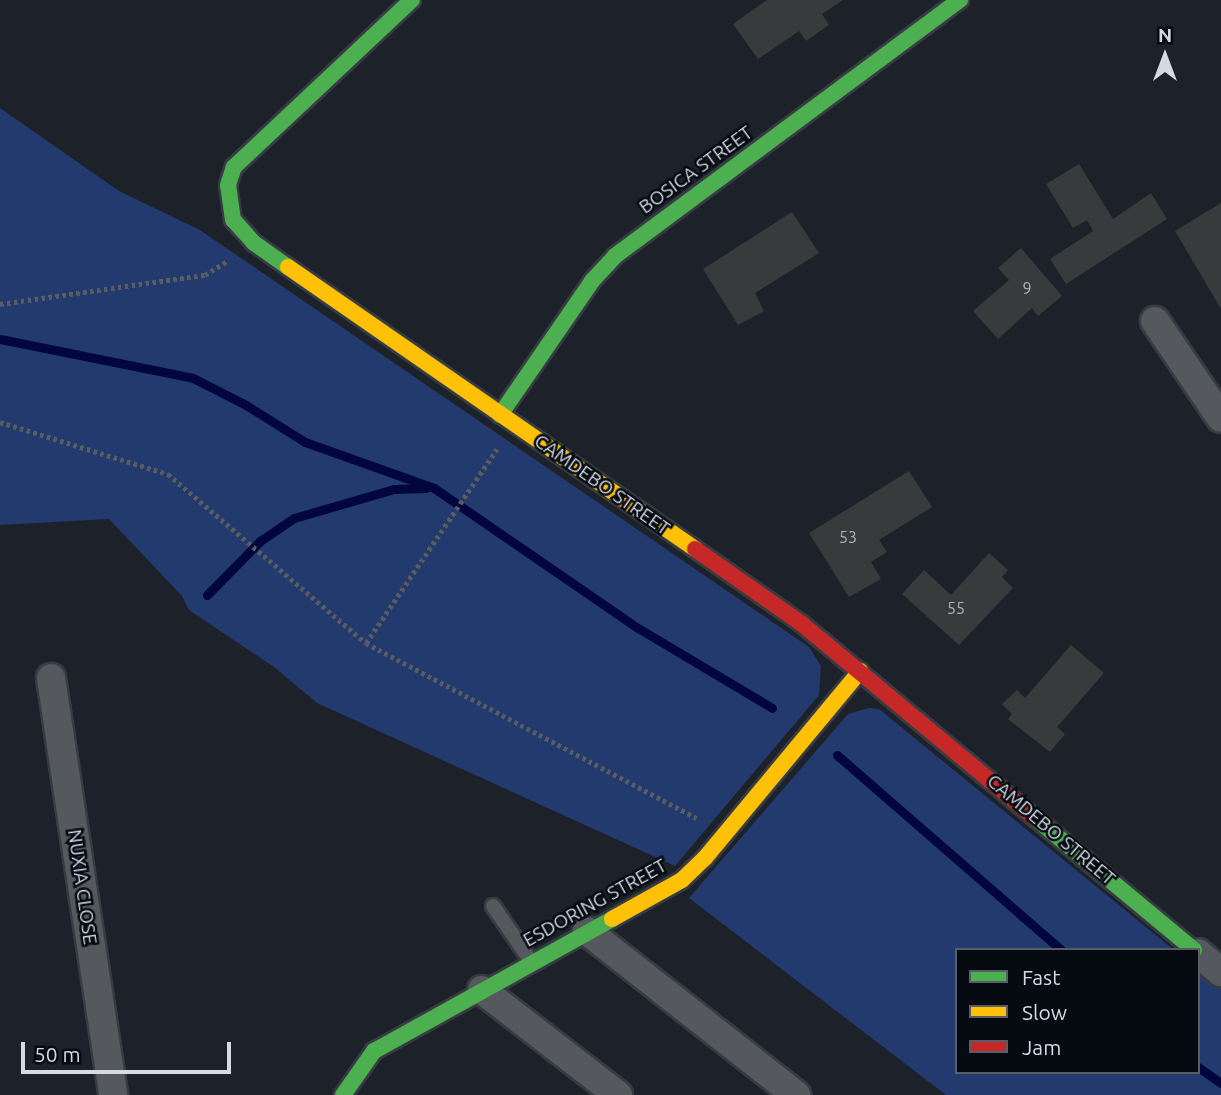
<!DOCTYPE html>
<html>
<head>
<meta charset="utf-8">
<style>
  body { margin:0 }
  #map { position:relative; width:1221px; height:1095px; overflow:hidden; background:#1d212a; font-family:Ubuntu,sans-serif }
  div>[style] { position:absolute }
  .green>* { inset:0; background:#223a6e }
  .stream>* { height:9px; margin:-4.5px; padding:0 4.5px; transform-origin:4.5px; border-radius:4.5px; background:#03053d }
  .building>* { inset:0; background:#373b3b }
  .path>* { height:4.5px; margin-top:-2.25px; transform-origin:0; background:repeating-linear-gradient(90deg,#595c60 0 3.5px,transparent 0 7px) }
  .roads { filter:drop-shadow(2px 0 #373c43) drop-shadow(-2px 0 #373c43) drop-shadow(0 2px #373c43) drop-shadow(0 -2px #373c43) }
  .lane>* { height:14px; margin:-7px; padding:0 7px; transform-origin:7px; border-radius:7px; background:#55585c }
  .street>* { height:28px; margin:-14px; padding:0 14px; transform-origin:14px; border-radius:14px; background:#55585c }
  .fast>* { height:16px; margin:-8px; padding:0 8px; transform-origin:8px; border-radius:8px; background:#4caf50 }
  .slow>* { height:16px; margin:-8px; padding:0 8px; transform-origin:8px; border-radius:8px; background:#ffc107 }
  .jam>* { height:16px; margin:-8px; padding:0 8px; transform-origin:8px; border-radius:8px; background:#c62828 }
  span { translate:-50% -50%; white-space:nowrap; text-align:center; line-height:1.15; -webkit-text-stroke:5px #060a11; paint-order:stroke }
  .number-label { font-size:16px; color:#adb2bb }
  .number-label span { -webkit-text-stroke-width:0 }
  .street-label { font-size:19px; color:#d4dae6 }
  .legend { position:absolute; left:955px; top:948px; width:245px; height:126px; box-sizing:border-box; background:#060a11; border:2px solid #585d66; margin:0; padding:9px 12px; list-style:none; font-size:21px; color:#d4dae6 }
  .legend li { display:flex; align-items:center; gap:14px; height:35px }
  .legend b { width:35px; border:2px solid #585d66 }
  .north { position:absolute; left:1130px; top:21px; width:70px; height:70px; -webkit-text-stroke:5px #060a11; paint-order:stroke; rotate:0deg; font-size:19px; font-weight:700; line-height:28px; text-align:center; color:#d4dae6 }
  .north::after { content:''; display:block; margin:auto; width:24px; height:32px; background:#d4dae6; clip-path:polygon(50% 0,100% 100%,50% 72%,0 100%) }
  .scale { position:absolute; left:21px; top:1042px; width:210px; height:32px; box-sizing:border-box; border:4px solid #d4dae6; border-top:0; padding-left:9px; font-size:21px; line-height:24px; white-space:nowrap; color:#d4dae6; -webkit-text-stroke:5px #060a11; paint-order:stroke }
</style>
</head>
<body>
<div id="map">
  <div class="green">
    <div style="clip-path:polygon(0 108px,119px 191px,200px 230px,809px 647px,821px 666px,819px 695px,675px 866px,317px 703px,274px 667px,189px 610px,182px 596px,109px 519px,0 525px)"></div>
    <div style="clip-path:polygon(869px 708px,879px 709px,1174px 950px,957px 950px,957px 1072px,1198px 1072px,1198px 970px,1221px 989px,1221px 1095px,946px 1095px,689px 898px,848px 714px)"></div>
  </div>
  <div class="stream">
    <div style="left:0;top:339px;width:197px;rotate:11.4deg"></div>
    <div style="left:193px;top:378px;width:59px;rotate:27deg"></div>
    <div style="left:246px;top:405px;width:70px;rotate:32.1deg"></div>
    <div style="left:305px;top:442px;width:137px;rotate:19.6deg"></div>
    <div style="left:434px;top:488px;width:247px;rotate:34.5deg"></div>
    <div style="left:638px;top:628px;width:156px;rotate:30.8deg"></div>
    <div style="left:207px;top:595px;width:76px;rotate:-45.5deg"></div>
    <div style="left:260px;top:541px;width:41px;rotate:-34.1deg"></div>
    <div style="left:294px;top:518px;width:104px;rotate:-16.2deg"></div>
    <div style="left:394px;top:489px;width:32px;rotate:-2deg"></div>
    <div style="left:837px;top:755px;width:297px;rotate:41deg"></div>
    <div style="left:1198px;top:1067px;width:28px;rotate:35deg"></div>
  </div>
  <div class="building">
    <div style="clip-path:polygon(767px 0,843px 0,822px 14px,829px 25px,806px 41px,799px 31px,758px 59px,733px 24px)"></div>
    <div style="clip-path:polygon(1079px 164px,1113px 219px,1151px 193px,1167px 219px,1066px 284px,1050px 259px,1093px 231px,1087px 220px,1073px 228px,1046px 184px)"></div>
    <div style="clip-path:polygon(1221px 203px,1221px 309px,1175px 231px)"></div>
    <div style="clip-path:polygon(792px 212px,819px 253px,755px 293px,764px 311px,738px 325px,703px 269px)"></div>
    <div style="clip-path:polygon(1021px 248px,1062px 296px,1038px 316px,1032px 308px,998px 339px,973px 311px,1009px 280px,998px 268px)"></div>
    <div style="clip-path:polygon(909px 471px,932px 507px,879px 540px,887px 552px,871px 562px,881px 579px,849px 597px,809px 533px)"></div>
    <div style="clip-path:polygon(989px 553px,1008px 570px,1002px 577px,1013px 588px,959px 645px,902px 594px,924px 570px,951px 595px)"></div>
    <div style="clip-path:polygon(1071px 645px,1104px 673px,1057px 727px,1065px 734px,1050px 752px,1008px 719px,1012px 714px,1002px 704px,1017px 690px,1025px 698px)"></div>
  </div>
  <div class="path">
    <div style="left:0;top:304px;width:207px;rotate:-8.1deg"></div>
    <div style="left:205px;top:275px;width:26px;rotate:-32deg"></div>
    <div style="left:0;top:422px;width:176px;rotate:17.2deg"></div>
    <div style="left:168px;top:474px;width:260px;rotate:40.5deg"></div>
    <div style="left:366px;top:643px;width:374px;rotate:27.9deg"></div>
    <div style="left:366px;top:643px;width:234px;rotate:-56deg"></div>
  </div>
  <div class="roads">
    <div class="lane">
      <div style="left:493px;top:906px;width:67px;rotate:55.4deg"></div>
    </div>
    <div class="street">
      <div style="left:1155px;top:321px;width:117px;rotate:55.8deg"></div>
      <div style="left:51px;top:678px;width:422px;rotate:81.5deg"></div>
      <div style="left:587px;top:931px;width:266px;rotate:38.1deg"></div>
      <div style="left:1198px;top:953px;width:30px;rotate:40deg"></div>
      <div style="left:482px;top:990px;width:172px;rotate:37.7deg"></div>
    </div>
    <div class="fast">
      <div style="left:288px;top:267px;width:42px;rotate:-144.8deg"></div>
      <div style="left:254px;top:243px;width:31px;rotate:-132deg"></div>
      <div style="left:233px;top:220px;width:35px;rotate:-98deg"></div>
      <div style="left:228px;top:185px;width:19px;rotate:-72deg"></div>
      <div style="left:234px;top:167px;width:244px;rotate:-43.2deg"></div>
      <div style="left:500px;top:415px;width:163px;rotate:-55.5deg"></div>
      <div style="left:592px;top:281px;width:34px;rotate:-47deg"></div>
      <div style="left:615px;top:256px;width:430px;rotate:-36.6deg"></div>
      <div style="left:1034px;top:817px;width:208px;rotate:39.7deg"></div>
      <div style="left:343px;top:1095px;width:54px;rotate:-54.8deg"></div>
      <div style="left:374px;top:1051px;width:272px;rotate:-29deg"></div>
    </div>
    <div class="slow">
      <div style="left:288px;top:267px;width:495px;rotate:34.7deg"></div>
      <div style="left:612px;top:919px;width:80px;rotate:-29.1deg"></div>
      <div style="left:682px;top:880px;width:32px;rotate:-44deg"></div>
      <div style="left:705px;top:858px;width:243px;rotate:-50.3deg"></div>
    </div>
    <div class="jam">
      <div style="left:695px;top:549px;width:131px;rotate:35deg"></div>
      <div style="left:802px;top:624px;width:302px;rotate:39.8deg"></div>
    </div>
  </div>
  <div class="number-label">
    <span style="left:1027px;top:288px">9</span>
    <span style="left:848px;top:537px">53</span>
    <span style="left:956px;top:608px">55</span>
  </div>
  <div class="street-label">
    <span style="left:696px;top:170px;rotate:-36deg">BOSICA STREET</span>
    <span style="left:602px;top:485px;rotate:35deg">CAMDEBO STREET</span>
    <span style="left:1051px;top:830px;rotate:40deg">CAMDEBO STREET</span>
    <span style="left:82px;top:887px;rotate:82deg">NUXIA CLOSE</span>
    <span style="left:595px;top:903px;rotate:-29deg">ESDORING STREET</span>
  </div>
  <ul class="legend">
  <li><b style="height:9px;background:#4caf50"></b>Fast</li>
  <li><b style="height:9px;background:#ffc107"></b>Slow</li>
  <li><b style="height:9px;background:#c62828"></b>Jam</li>
  </ul>
  <div class="north">N</div>
  <div class="scale">50 m</div>
</div>
</body>
</html>
